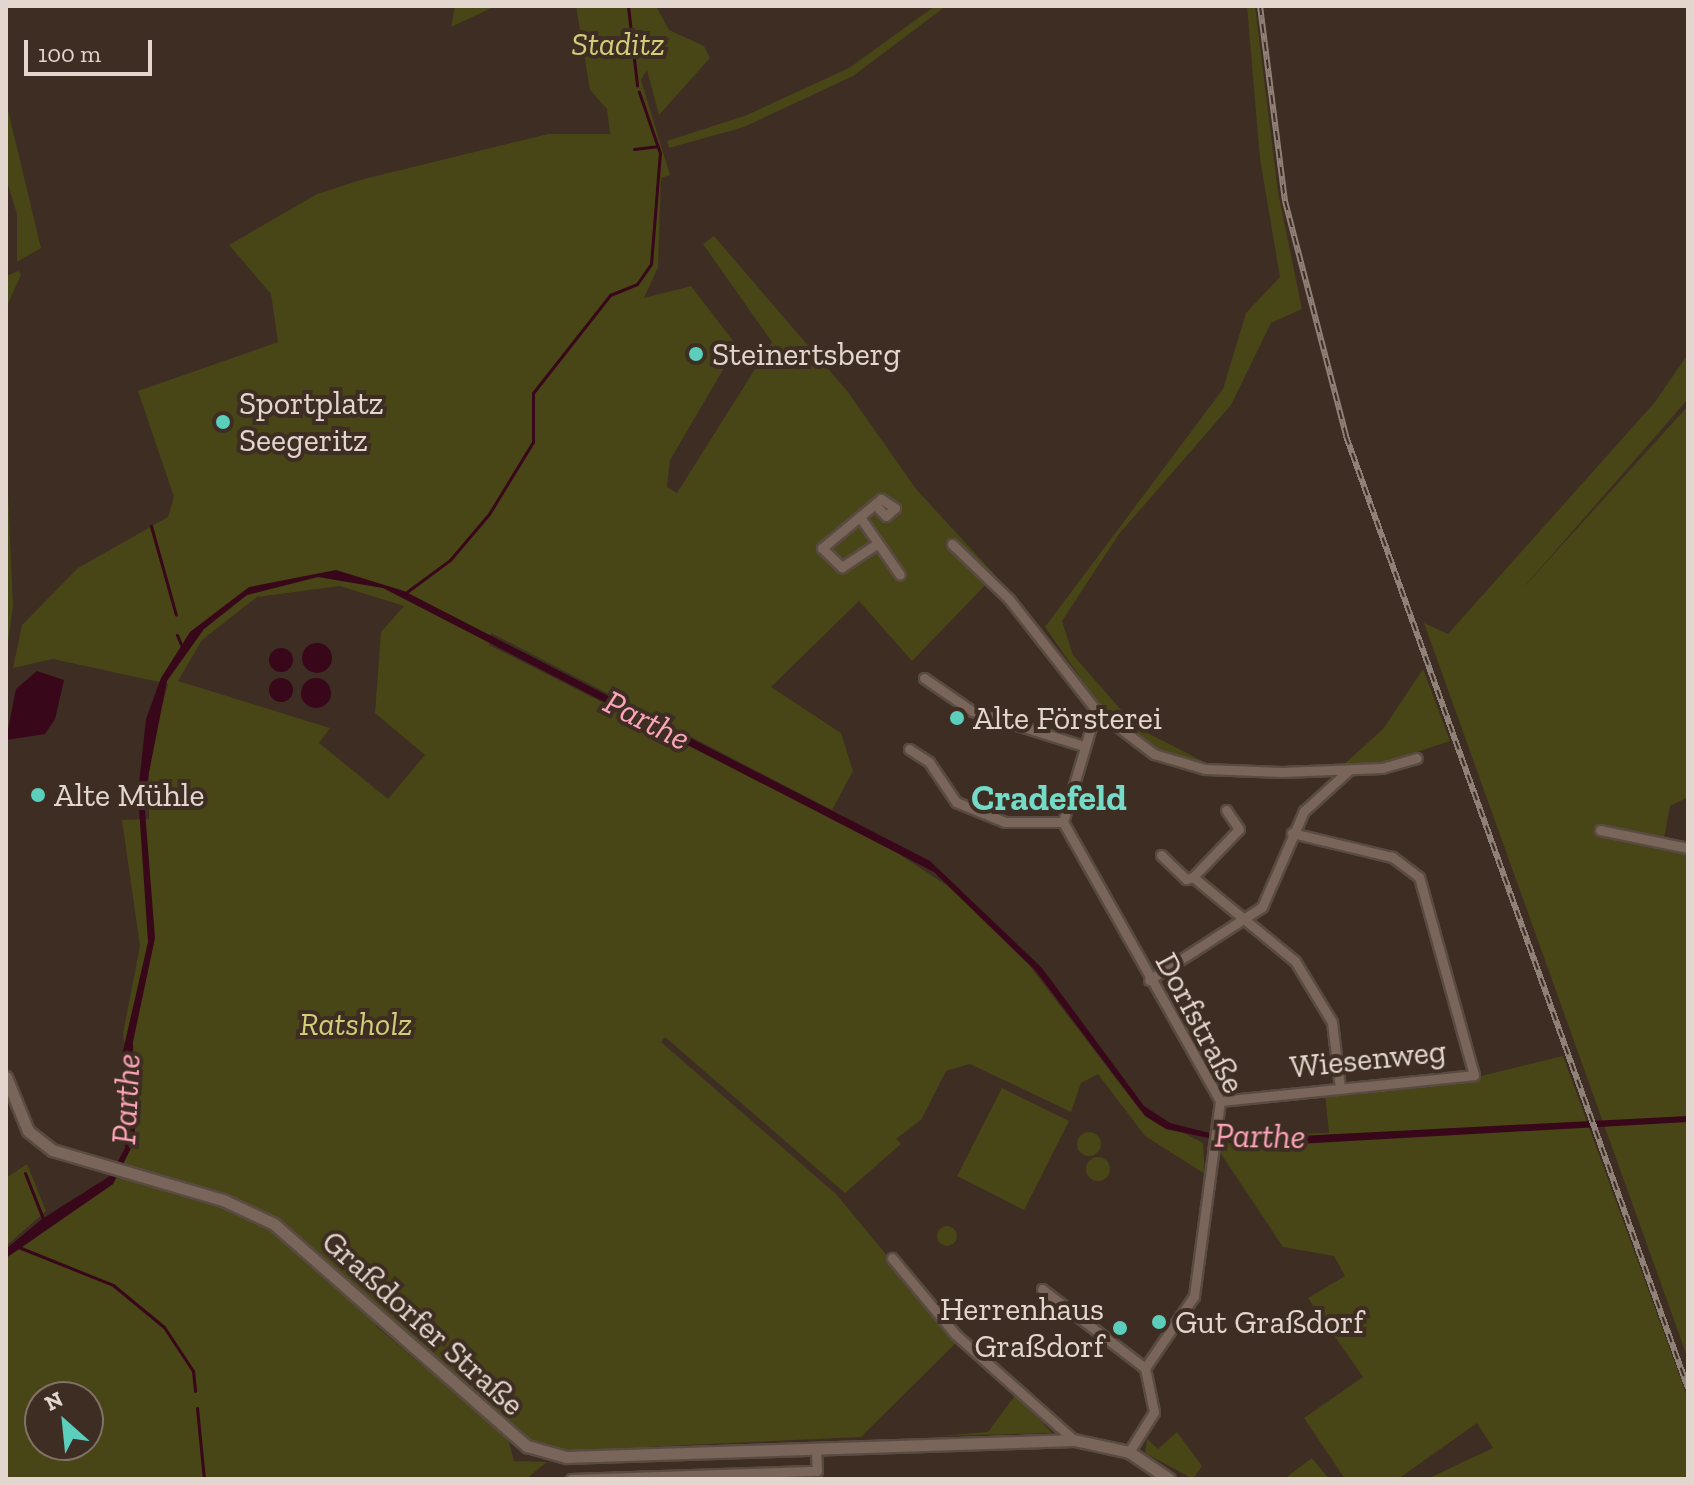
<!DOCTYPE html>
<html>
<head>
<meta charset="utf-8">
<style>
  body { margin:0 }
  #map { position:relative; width:1694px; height:1485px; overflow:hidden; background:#3e2d22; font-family:"Zilla Slab",serif }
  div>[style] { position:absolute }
  .green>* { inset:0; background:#484516 }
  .round { border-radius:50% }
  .water>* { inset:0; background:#380719 }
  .stream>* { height:3px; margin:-1.5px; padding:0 1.5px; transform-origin:1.5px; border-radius:1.5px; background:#380719 }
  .roads { filter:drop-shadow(2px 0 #594b42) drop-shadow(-2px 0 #594b42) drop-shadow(0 2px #594b42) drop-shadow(0 -2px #594b42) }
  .minor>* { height:9px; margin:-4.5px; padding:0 4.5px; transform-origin:4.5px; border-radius:4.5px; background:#796559 }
  .tertiary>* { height:11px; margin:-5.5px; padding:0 5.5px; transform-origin:5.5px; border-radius:5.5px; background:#796559 }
  .rail>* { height:6px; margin-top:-3px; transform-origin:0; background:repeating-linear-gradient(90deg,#3e2d22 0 9px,#8f8178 0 18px); box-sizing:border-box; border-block:2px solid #8f8178 }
  .dots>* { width:22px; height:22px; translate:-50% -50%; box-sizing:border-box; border:4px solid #3e2d22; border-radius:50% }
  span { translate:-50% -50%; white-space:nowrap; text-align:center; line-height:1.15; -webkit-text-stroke:8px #3e2d22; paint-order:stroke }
  .park-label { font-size:32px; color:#d3cd78; font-style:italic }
  .poi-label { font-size:32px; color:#e2d6cf }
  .left { translate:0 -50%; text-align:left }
  .right { translate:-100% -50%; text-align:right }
  .street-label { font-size:32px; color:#e2d6cf }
  .water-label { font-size:34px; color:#fca4ba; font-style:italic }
  .quarter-label { font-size:36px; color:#74dbc9; font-weight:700 }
  .frame { position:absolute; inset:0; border:8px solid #e2d6cf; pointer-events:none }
  .north { position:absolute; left:24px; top:1381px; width:80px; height:80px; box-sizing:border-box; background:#3e2d22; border:2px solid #807167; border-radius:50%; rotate:333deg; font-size:22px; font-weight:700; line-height:32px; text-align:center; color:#e2d6cf }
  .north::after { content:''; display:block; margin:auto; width:28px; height:36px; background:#5bcebc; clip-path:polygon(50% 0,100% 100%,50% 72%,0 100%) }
  .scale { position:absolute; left:24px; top:40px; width:128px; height:36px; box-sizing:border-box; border:4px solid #e2d6cf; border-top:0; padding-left:10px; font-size:24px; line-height:28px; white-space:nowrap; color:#e2d6cf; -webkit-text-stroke:6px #3e2d22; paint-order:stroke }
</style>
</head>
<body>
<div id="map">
  <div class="green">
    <div style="clip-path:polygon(455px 6px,496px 6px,451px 27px)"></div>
    <div style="clip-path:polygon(evenodd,576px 6px,656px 6px,669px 30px,704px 46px,710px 58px,659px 115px,647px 70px,641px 80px,670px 175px,661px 178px,658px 267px,644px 298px,691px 286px,737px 346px,670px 460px,667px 487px,677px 493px,772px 342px,703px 244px,714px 236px,848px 392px,916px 489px,995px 575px,912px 661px,859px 601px,771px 687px,841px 733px,853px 771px,832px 810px,491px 633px,489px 645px,887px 846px,949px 887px,1029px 965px,1140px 1110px,1203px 1143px,1205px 1174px,1145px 1136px,1098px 1074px,1081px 1083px,1071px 1112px,970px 1064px,946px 1071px,921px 1120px,896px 1139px,901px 1144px,845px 1193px,665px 1037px,661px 1042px,836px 1194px,958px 1341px,861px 1437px,561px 1451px,529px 1441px,382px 1319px,376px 1326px,508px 1438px,514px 1461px,547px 1462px,526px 1479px,6px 1479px,6px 1258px,113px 1184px,135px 1140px,123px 1033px,140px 946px,122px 820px,149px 819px,149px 752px,168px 684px,53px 659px,13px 668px,22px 625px,78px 568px,168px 517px,174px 497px,138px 391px,278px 342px,271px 294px,229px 245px,317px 194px,364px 179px,548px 134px,610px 134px,607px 109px,590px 90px,576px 6px,340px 586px,404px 606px,381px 632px,375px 713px,425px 755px,388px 799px,319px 743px,330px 728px,178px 681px,202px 640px,257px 597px,340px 586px,576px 6px,40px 1397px,88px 1397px,88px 1445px,40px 1445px,40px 1397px)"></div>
    <div style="clip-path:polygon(935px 6px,946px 6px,853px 76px,744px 127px,669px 148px,667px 141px,747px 115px,849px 68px)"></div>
    <div style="clip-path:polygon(1247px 6px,1255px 6px,1278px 192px,1302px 309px,1271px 323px,1231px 405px,1119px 534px,1062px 621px,1073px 655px,1136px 727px,1212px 766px,1167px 757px,1130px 734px,1100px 706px,1045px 627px,1223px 389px,1246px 313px,1280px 277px,1260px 159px)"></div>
    <div style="clip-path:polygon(6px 102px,41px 248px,17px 262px,17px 214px,6px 178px)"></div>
    <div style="clip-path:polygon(19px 271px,21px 275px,6px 308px,6px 276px)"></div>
    <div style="clip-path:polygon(1688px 354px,1688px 399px,1523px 588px,1688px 406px,1688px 797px,1670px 806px,1663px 844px,1688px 848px,1688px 1359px,1424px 623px,1448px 634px,1655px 402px)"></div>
    <div style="clip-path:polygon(6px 445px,13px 606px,6px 657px)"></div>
    <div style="clip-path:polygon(1423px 669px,1450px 741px,1381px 764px,1341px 767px,1383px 729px)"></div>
    <div style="clip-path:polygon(1563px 1056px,1688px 1399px,1688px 1479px,1427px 1479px,1493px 1448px,1477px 1423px,1398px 1479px,1345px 1479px,1304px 1418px,1363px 1377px,1308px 1298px,1345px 1276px,1334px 1256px,1283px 1247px,1221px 1154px,1223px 1135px,1329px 1133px,1325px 1095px,1473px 1078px)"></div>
    <div style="clip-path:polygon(1002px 1088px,1069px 1121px,1024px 1210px,957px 1176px)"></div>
    <div class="round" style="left:1077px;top:1132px;width:24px;height:24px"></div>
    <div class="round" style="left:1086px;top:1157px;width:24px;height:24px"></div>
    <div style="clip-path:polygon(27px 1164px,46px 1211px,6px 1246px,6px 1178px)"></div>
    <div class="round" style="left:937px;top:1226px;width:20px;height:20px"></div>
    <div style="clip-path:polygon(1016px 1394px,1052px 1433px,938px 1436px,988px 1432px)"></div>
    <div style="clip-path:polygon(1177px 1432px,1202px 1466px,1193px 1479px,1145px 1453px,1147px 1439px,1158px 1449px)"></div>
    <div style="clip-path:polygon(1312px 1458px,1329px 1479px,1284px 1479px)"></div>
  </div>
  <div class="water">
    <div style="clip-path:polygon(336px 570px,404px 591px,930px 861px,1042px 968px,1144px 1106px,1170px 1123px,1225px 1137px,1280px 1137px,1688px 1116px,1688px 1122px,1297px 1144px,1232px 1143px,1166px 1129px,1145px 1116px,1035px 970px,934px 872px,383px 588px,318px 577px,247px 595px,204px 629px,167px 681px,144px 798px,155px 938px,133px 1042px,135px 1140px,113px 1184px,6px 1258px,6px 1249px,42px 1219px,110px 1176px,125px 1148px,122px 1055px,148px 942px,138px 793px,146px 719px,161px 678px,190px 632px,249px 587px)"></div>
    <div class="round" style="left:302px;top:643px;width:30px;height:30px"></div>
    <div class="round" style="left:269px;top:648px;width:24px;height:24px"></div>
    <div style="clip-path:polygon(37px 671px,64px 680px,55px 719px,45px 734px,6px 740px,16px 689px)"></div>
    <div class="round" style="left:269px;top:678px;width:24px;height:24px"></div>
    <div class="round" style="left:301px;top:678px;width:30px;height:30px"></div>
  </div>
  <div class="stream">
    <div style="left:628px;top:6px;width:80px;rotate:83.5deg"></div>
    <div style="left:634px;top:149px;width:23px;rotate:-7deg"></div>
    <div style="left:151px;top:526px;width:92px;rotate:74.3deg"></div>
    <div style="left:404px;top:594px;width:57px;rotate:-36.5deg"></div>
    <div style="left:450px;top:560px;width:60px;rotate:-49.7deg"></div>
    <div style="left:489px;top:514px;width:84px;rotate:-58.6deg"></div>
    <div style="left:533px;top:442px;width:49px;rotate:-90deg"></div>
    <div style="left:533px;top:393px;width:125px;rotate:-51.8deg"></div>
    <div style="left:610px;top:295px;width:29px;rotate:-22deg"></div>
    <div style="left:637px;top:284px;width:24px;rotate:-55deg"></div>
    <div style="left:651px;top:264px;width:111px;rotate:-85.4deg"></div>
    <div style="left:660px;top:153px;width:65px;rotate:-109deg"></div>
    <div style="left:177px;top:635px;width:13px;rotate:67deg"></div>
    <div style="left:25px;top:1173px;width:52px;rotate:68.4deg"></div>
    <div style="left:16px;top:1246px;width:105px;rotate:21.9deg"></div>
    <div style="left:113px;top:1285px;width:66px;rotate:39.5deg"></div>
    <div style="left:164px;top:1327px;width:53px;rotate:56.6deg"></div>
    <div style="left:193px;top:1371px;width:20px;rotate:84deg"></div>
    <div style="left:197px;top:1408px;width:71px;rotate:84.4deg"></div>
  </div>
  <div class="roads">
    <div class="minor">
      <div style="left:876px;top:506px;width:14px;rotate:45deg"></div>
      <div style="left:886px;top:516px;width:12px;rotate:-42deg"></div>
      <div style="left:895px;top:508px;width:17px;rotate:-147deg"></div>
      <div style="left:881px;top:499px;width:77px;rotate:140.3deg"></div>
      <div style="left:822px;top:548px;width:28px;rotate:44deg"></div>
      <div style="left:842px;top:567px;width:43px;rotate:-33.7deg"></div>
      <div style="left:860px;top:517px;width:70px;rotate:55.4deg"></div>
      <div style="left:952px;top:544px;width:79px;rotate:44deg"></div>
      <div style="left:1009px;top:599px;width:141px;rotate:51.9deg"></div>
      <div style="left:1096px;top:710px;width:73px;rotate:37.2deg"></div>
      <div style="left:1154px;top:754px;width:53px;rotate:16.4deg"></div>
      <div style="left:1205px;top:769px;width:77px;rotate:2.2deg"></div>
      <div style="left:1282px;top:772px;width:100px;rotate:-2.3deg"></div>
      <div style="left:1382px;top:768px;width:36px;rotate:-16deg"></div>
      <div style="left:924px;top:678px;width:58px;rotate:34.5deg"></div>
      <div style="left:972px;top:711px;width:117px;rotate:17.4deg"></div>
      <div style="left:909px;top:749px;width:24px;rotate:33deg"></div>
      <div style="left:929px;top:762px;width:48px;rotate:56deg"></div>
      <div style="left:956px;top:802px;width:53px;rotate:22.2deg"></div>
      <div style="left:1005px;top:822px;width:58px"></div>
      <div style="left:1063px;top:822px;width:320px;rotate:60.6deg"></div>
      <div style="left:1220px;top:1101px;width:197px;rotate:97.6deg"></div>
      <div style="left:1194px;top:1296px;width:87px;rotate:124.2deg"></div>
      <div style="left:1145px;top:1368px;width:45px;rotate:78.4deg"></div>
      <div style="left:1154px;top:1412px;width:47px;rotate:122deg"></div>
      <div style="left:1063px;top:822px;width:117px;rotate:-73.6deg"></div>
      <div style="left:1600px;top:830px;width:90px;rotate:11.6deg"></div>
      <div style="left:1161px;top:855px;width:35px;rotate:44deg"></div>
      <div style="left:1186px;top:879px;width:7px;rotate:-16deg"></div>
      <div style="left:1193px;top:877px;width:66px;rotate:-46.2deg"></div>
      <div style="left:1239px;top:829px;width:23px;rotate:-124deg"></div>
      <div style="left:1193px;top:877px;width:132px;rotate:39.5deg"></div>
      <div style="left:1295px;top:961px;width:71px;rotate:58.8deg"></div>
      <div style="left:1332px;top:1022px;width:66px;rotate:83.1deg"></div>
      <div style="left:1149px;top:980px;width:135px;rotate:-32.9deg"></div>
      <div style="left:1262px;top:907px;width:105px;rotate:-66.4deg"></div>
      <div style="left:1304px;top:811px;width:59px;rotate:-42.3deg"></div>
      <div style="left:1220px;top:1101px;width:255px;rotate:-5.8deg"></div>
      <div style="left:1474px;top:1075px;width:205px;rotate:-105.5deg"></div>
      <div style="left:1419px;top:877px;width:34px;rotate:-143deg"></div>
      <div style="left:1392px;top:857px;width:103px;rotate:-166.5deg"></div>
      <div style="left:892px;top:1258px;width:99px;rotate:50.3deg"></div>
      <div style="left:955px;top:1334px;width:159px;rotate:41.7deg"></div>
      <div style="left:1042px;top:1289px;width:130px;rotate:37.5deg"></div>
      <div style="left:571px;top:1479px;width:246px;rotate:-1.9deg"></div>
      <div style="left:817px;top:1471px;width:21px;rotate:-93deg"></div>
    </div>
    <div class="tertiary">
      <div style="left:6px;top:1077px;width:58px;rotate:67.8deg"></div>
      <div style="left:28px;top:1131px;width:31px;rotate:38deg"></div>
      <div style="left:52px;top:1150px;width:178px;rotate:16.3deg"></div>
      <div style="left:223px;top:1200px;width:56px;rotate:25.2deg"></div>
      <div style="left:274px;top:1224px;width:337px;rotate:41.3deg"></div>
      <div style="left:527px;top:1446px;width:41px;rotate:15.8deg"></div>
      <div style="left:566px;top:1457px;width:508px;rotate:-1.92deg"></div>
      <div style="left:1074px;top:1440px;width:56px;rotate:12.3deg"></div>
      <div style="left:1129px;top:1452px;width:48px;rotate:34deg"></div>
    </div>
  </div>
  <div class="rail">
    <div style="left:1260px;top:6px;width:197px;rotate:82.7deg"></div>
    <div style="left:1285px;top:201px;width:243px;rotate:75.4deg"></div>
    <div style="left:1346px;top:436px;width:1012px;rotate:70.24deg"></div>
  </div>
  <div class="dots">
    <div style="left:696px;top:354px;background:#5bcebc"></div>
    <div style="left:223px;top:422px;background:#5bcebc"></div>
    <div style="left:957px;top:718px;background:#5bcebc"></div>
    <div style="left:38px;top:795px;background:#5bcebc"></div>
    <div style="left:1159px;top:1322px;background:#5bcebc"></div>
    <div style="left:1120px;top:1328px;background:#5bcebc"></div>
  </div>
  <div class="park-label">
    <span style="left:618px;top:44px">Staditz</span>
    <span style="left:356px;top:1024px">Ratsholz</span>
  </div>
  <div class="poi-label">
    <span class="left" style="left:712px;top:354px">Steinertsberg</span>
    <span class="left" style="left:239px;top:422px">Sportplatz<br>Seegeritz</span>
    <span class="left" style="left:973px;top:718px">Alte Försterei</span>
    <span class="left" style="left:54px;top:795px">Alte Mühle</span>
    <span class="right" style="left:1104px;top:1328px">Herrenhaus<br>Graßdorf</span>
    <span class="left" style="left:1175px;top:1322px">Gut Graßdorf</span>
  </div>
  <div class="street-label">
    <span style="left:1200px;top:1023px;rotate:62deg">Dorfstraße</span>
    <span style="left:1368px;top:1059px;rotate:-6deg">Wiesenweg</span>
    <span style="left:423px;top:1323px;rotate:42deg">Graßdorfer Straße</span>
  </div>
  <div class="water-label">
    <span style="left:647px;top:720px;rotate:27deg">Parthe</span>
    <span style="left:126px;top:1099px;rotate:-87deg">Parthe</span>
    <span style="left:1260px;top:1136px;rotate:1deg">Parthe</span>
  </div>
  <div class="quarter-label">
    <span style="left:1049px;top:798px">Cradefeld</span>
  </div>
  <div class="frame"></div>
  <div class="north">N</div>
  <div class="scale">100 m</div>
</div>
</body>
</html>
